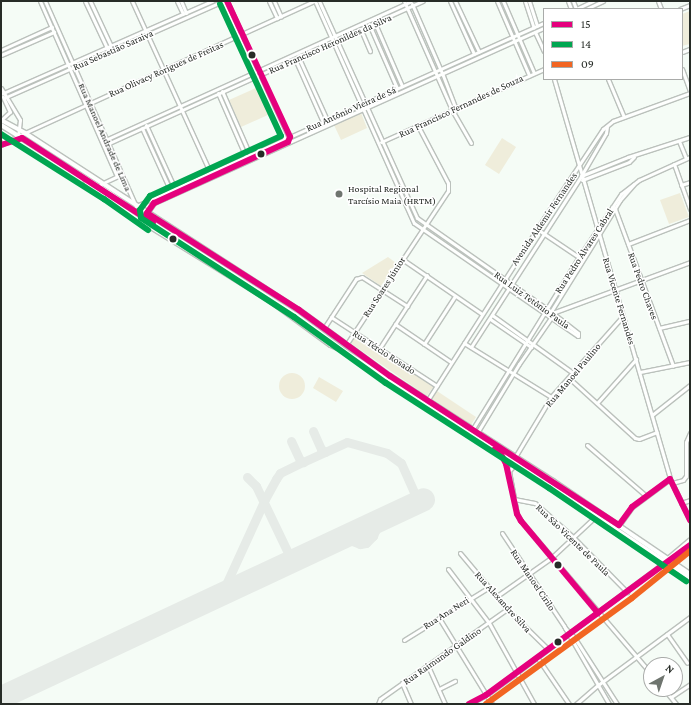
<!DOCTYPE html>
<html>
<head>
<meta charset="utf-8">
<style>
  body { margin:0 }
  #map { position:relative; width:691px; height:705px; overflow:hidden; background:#f5fcf6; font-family:"Crimson Pro",serif }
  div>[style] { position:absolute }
  .green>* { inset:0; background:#efeddb }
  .round { border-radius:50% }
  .taxiway>* { height:9px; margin:-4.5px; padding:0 4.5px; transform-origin:4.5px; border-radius:4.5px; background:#e6ebe7 }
  .runway>* { height:23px; margin:-11.5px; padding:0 11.5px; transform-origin:11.5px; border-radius:11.5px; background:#e6ebe7 }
  .roads { filter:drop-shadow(1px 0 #bbc1bc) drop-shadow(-1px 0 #bbc1bc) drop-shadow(0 1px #bbc1bc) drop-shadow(0 -1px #bbc1bc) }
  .minor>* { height:3px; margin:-1.5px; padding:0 1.5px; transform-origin:1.5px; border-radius:1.5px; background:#fefffe }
  .tertiary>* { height:3.5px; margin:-1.75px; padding:0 1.75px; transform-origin:1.75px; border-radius:1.75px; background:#fefffe }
  .secondary>* { height:4px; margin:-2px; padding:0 2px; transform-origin:2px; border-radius:2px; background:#fefffe }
  .bus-1>* { height:6px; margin:-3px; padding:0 3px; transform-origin:3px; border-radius:3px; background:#e5007d }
  .bus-2>* { height:6px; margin:-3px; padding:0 3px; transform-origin:3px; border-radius:3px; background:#00a651 }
  .bus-3>* { height:6px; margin:-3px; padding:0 3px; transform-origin:3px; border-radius:3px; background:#f26522 }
  .dots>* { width:11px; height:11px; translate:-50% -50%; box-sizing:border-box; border:2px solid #fff; border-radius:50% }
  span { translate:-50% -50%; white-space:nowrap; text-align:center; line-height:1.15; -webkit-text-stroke:3px #fff; paint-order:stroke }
  .street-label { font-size:10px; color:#272c27 }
  .poi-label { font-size:10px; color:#272c27 }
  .left { translate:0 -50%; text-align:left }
  .frame { position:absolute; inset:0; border:2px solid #272c27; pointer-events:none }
  .legend { position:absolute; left:543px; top:8px; width:140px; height:72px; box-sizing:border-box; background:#fff; border:1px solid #a9aba9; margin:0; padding:5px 7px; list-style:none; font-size:12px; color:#272c27 }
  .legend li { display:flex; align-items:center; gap:8px; height:20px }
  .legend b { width:20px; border:1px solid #a9aba9 }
  .north { position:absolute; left:643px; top:657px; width:40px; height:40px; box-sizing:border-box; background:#fff; border:1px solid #a9aba9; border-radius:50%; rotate:40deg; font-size:11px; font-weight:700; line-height:16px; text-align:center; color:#272c27 }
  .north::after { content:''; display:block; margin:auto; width:14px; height:18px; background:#6f756f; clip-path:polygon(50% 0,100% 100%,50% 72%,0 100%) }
</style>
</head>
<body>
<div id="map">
  <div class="green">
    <div style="clip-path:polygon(690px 11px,690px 44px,682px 46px,682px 14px)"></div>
    <div style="clip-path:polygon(258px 87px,270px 114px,241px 127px,229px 100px)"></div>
    <div style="clip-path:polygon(361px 113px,367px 128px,341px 140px,334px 125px)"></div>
    <div style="clip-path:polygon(502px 138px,516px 147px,499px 174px,485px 165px)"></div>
    <div style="clip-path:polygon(680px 193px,689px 217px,669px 224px,660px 200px)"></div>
    <div style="clip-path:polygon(388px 257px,396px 263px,381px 286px,362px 273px)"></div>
    <div style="clip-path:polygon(354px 335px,434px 386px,427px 396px,349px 342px)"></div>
    <div class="round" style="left:279px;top:373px;width:26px;height:26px"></div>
    <div style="clip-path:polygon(319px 377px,343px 391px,336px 402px,313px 388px)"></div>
    <div style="clip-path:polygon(437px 391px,476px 417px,471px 425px,431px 398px)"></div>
  </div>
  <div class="taxiway">
    <div style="left:313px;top:431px;width:20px;rotate:66deg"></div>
    <div style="left:321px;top:449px;width:5px;rotate:37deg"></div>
    <div style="left:291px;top:441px;width:21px;rotate:65deg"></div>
    <div style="left:300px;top:460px;width:4px;rotate:34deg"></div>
    <div style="left:247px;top:477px;width:13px;rotate:45deg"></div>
    <div style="left:256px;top:486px;width:76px;rotate:64.4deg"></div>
    <div style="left:289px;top:555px;width:10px;rotate:114deg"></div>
    <div style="left:333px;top:541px;width:17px;rotate:-3deg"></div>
    <div style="left:350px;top:540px;width:11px;rotate:22deg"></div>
    <div style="left:360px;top:544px;width:6px;rotate:-9deg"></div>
    <div style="left:366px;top:543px;width:10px;rotate:-45deg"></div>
    <div style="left:373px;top:536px;width:5px;rotate:-68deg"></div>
    <div style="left:375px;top:531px;width:9px;rotate:-90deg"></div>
    <div style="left:222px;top:593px;width:103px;rotate:-65.4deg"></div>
    <div style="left:265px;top:499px;width:23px;rotate:-61deg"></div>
    <div style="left:276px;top:479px;width:7px;rotate:-56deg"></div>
    <div style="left:280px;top:473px;width:25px;rotate:-26deg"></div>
    <div style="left:303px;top:462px;width:48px;rotate:-24.4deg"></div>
    <div style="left:347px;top:442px;width:41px;rotate:15.4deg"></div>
    <div style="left:387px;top:453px;width:17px;rotate:36deg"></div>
    <div style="left:401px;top:463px;width:42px;rotate:65.9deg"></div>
  </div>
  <div class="runway">
    <div style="left:1px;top:697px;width:466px;rotate:-25.1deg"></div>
  </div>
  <div class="roads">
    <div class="minor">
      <div style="left:40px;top:1px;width:191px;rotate:66.3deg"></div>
      <div style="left:45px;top:1px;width:224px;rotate:66.1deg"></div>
      <div style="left:136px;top:206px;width:447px;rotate:-24.2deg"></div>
      <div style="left:85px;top:1px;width:52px;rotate:64.9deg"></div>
      <div style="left:90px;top:1px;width:50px;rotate:65deg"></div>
      <div style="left:132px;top:1px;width:190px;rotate:65.5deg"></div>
      <div style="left:177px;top:1px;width:14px;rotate:65deg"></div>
      <div style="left:181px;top:1px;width:13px;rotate:67deg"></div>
      <div style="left:222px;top:1px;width:152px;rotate:65.5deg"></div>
      <div style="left:227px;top:1px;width:150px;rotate:65.7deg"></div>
      <div style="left:269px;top:1px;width:19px;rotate:65deg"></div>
      <div style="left:274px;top:1px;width:17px;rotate:66deg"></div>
      <div style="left:315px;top:1px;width:243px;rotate:66deg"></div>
      <div style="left:414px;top:223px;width:199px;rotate:34.6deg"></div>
      <div style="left:578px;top:336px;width:3px;rotate:-90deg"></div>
      <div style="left:578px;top:333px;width:39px;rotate:-142deg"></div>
      <div style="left:547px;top:309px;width:159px;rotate:-145deg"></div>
      <div style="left:417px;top:218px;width:238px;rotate:-114.3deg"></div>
      <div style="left:404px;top:1px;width:119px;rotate:66.2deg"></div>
      <div style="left:452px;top:110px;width:38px;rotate:60deg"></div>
      <div style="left:450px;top:1px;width:58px;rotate:65.6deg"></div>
      <div style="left:455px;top:1px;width:56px;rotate:64.8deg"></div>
      <div style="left:497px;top:1px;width:81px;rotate:66.6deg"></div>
      <div style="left:503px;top:1px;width:78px;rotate:66.7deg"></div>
      <div style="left:525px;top:1px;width:28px;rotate:72deg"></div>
      <div style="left:529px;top:1px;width:26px;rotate:72deg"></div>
      <div style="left:568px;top:1px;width:9px;rotate:69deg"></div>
      <div style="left:573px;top:1px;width:9px;rotate:69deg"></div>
      <div style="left:658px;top:1px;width:9px;rotate:69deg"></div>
      <div style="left:412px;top:4px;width:75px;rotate:66.5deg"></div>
      <div style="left:442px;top:73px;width:39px;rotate:69deg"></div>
      <div style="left:576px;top:9px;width:19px;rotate:-25deg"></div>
      <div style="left:586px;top:9px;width:19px;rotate:-25deg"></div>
      <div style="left:680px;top:9px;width:11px;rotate:-22deg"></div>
      <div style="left:374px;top:21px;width:71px;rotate:66.7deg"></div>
      <div style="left:369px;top:24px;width:70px;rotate:66.4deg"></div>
      <div style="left:361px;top:30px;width:23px;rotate:67deg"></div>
      <div style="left:535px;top:32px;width:21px;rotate:65deg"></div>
      <div style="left:1px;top:50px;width:56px;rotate:-24.3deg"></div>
      <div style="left:682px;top:52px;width:9px;rotate:-21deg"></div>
      <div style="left:1px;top:55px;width:58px;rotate:-23.5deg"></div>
      <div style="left:298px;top:56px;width:70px;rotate:65.6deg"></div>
      <div style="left:295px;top:59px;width:69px;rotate:66deg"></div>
      <div style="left:682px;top:69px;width:23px;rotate:70deg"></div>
      <div style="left:554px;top:79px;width:416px;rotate:73.8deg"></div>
      <div style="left:670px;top:479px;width:46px;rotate:64deg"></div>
      <div style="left:608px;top:79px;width:41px;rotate:67.2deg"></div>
      <div style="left:1px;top:88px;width:37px;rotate:59deg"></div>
      <div style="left:20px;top:120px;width:16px;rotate:97deg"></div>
      <div style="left:222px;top:91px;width:70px;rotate:66.4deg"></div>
      <div style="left:218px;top:93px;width:70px;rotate:66.4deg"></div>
      <div style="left:1px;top:94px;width:231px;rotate:-23.8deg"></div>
      <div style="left:4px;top:98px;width:240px;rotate:-23.9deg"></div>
      <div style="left:1px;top:120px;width:12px;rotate:-42deg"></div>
      <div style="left:10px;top:112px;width:17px;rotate:-115deg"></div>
      <div style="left:146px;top:125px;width:72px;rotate:65.6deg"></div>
      <div style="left:142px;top:128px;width:70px;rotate:65.6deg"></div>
      <div style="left:1px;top:137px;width:8px;rotate:40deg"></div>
      <div style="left:103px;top:141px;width:338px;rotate:-24.4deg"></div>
      <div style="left:679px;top:141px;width:18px;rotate:68deg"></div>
      <div style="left:381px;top:142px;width:179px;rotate:-24.1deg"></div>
      <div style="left:1px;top:145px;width:19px;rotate:-28deg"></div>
      <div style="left:18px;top:136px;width:325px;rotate:-24.5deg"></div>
      <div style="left:105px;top:145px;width:349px;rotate:-24.4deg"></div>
      <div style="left:674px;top:164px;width:48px;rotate:70.4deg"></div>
      <div style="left:581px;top:176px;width:51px;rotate:-22deg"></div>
      <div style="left:628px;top:157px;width:65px;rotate:-17.9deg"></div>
      <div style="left:83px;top:177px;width:6px;rotate:59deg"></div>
      <div style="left:86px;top:182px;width:12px;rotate:42deg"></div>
      <div style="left:95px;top:190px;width:57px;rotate:34.2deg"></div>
      <div style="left:142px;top:222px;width:150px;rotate:31.7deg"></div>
      <div style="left:270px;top:301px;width:74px;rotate:36.3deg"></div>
      <div style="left:330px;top:345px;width:12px;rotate:24deg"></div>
      <div style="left:582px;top:180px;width:50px;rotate:-21deg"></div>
      <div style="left:629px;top:162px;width:7px;rotate:-45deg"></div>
      <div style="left:101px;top:184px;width:19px;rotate:-25deg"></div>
      <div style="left:681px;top:185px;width:9px;rotate:-18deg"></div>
      <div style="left:612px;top:207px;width:4px;rotate:34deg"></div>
      <div style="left:615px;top:209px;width:167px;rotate:69.7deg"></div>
      <div style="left:147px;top:213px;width:12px;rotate:-55deg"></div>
      <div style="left:154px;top:203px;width:427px;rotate:-24.2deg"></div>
      <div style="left:537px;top:229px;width:52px;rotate:34deg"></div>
      <div style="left:628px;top:244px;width:66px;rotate:-21.2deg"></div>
      <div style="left:402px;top:259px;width:97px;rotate:34.5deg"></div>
      <div style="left:550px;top:313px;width:133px;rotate:-58.2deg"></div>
      <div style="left:620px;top:200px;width:21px;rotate:-49deg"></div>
      <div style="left:492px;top:315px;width:100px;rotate:35.6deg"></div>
      <div style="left:331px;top:317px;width:126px;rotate:33.1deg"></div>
      <div style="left:490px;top:319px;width:50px;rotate:34.3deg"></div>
      <div style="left:395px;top:324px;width:68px;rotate:34.2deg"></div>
      <div style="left:324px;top:328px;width:59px;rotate:-56.9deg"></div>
      <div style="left:356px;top:279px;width:6px;rotate:-18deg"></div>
      <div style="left:362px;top:277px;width:54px;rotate:32.8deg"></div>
      <div style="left:659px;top:328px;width:32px;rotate:-13deg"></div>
      <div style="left:464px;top:343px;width:102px;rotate:31.8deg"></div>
      <div style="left:424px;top:344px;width:57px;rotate:-57.1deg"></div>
      <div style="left:346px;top:345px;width:185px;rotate:-56.5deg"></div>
      <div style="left:448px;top:191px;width:8px;rotate:-90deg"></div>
      <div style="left:448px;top:183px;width:64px;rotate:-117.8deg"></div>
      <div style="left:471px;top:347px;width:203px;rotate:-57.2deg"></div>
      <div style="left:581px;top:176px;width:50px;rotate:-59.8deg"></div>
      <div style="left:606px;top:133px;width:6px;rotate:-81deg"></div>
      <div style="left:379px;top:349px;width:88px;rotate:-57deg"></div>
      <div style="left:640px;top:372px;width:51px;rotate:-11.3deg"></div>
      <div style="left:569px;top:378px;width:89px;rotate:42.3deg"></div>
      <div style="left:635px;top:438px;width:4px;rotate:14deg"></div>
      <div style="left:639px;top:439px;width:19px;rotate:-21deg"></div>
      <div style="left:427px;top:401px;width:217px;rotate:-57.4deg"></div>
      <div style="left:544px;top:218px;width:107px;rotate:-56.5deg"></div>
      <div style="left:603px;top:129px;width:13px;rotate:-39deg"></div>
      <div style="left:613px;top:121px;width:82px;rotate:-20deg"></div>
      <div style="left:597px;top:403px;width:59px;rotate:-48.4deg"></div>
      <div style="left:652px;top:415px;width:48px;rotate:-38.3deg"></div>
      <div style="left:472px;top:430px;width:203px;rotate:-58.3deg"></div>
      <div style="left:579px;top:257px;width:76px;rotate:-56.3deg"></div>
      <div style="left:621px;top:194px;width:23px;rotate:-38deg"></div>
      <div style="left:639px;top:180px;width:56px;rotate:-24.3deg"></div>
      <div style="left:477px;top:433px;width:81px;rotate:-58.7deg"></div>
      <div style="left:519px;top:364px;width:63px;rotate:-55.3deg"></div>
      <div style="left:555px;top:312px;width:144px;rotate:-20.3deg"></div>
      <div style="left:587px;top:445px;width:78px;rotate:40.8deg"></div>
      <div style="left:502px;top:455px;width:17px;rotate:66deg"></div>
      <div style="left:509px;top:471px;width:44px;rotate:79.5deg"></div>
      <div style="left:517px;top:514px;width:8px;rotate:60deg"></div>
      <div style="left:521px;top:521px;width:201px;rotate:49.6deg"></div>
      <div style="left:515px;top:457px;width:70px;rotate:-59deg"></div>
      <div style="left:551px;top:397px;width:108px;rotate:-48.4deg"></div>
      <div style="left:509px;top:471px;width:11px;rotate:-49deg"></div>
      <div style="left:672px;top:483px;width:11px;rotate:-15deg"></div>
      <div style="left:683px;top:480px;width:5px;rotate:-53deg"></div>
      <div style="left:686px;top:476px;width:34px;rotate:-90deg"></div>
      <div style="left:686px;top:442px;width:10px;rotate:-66deg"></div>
      <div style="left:514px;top:499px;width:21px;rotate:11deg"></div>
      <div style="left:535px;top:503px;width:52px;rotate:41.9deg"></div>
      <div style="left:574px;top:538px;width:76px;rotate:45.5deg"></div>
      <div style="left:681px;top:503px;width:9px;rotate:-18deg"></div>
      <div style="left:619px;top:525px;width:22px;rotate:-54deg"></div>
      <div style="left:632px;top:507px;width:47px;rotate:-36.4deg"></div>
      <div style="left:502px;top:533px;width:112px;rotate:56.3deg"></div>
      <div style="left:564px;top:626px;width:90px;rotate:60deg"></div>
      <div style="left:460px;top:553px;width:73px;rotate:50deg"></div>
      <div style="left:507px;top:609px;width:57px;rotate:44.3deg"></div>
      <div style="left:448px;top:569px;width:68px;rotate:52.8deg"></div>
      <div style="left:489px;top:623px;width:93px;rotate:60.9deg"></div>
      <div style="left:497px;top:596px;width:66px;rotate:-35.1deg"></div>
      <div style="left:551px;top:558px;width:62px;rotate:-43deg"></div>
      <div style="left:439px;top:618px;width:101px;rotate:58.4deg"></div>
      <div style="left:565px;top:628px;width:13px;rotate:45deg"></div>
      <div style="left:574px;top:637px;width:80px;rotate:57.3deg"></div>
      <div style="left:667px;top:634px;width:35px;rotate:55deg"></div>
      <div style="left:404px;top:640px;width:100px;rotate:-31.9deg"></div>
      <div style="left:537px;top:657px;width:57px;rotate:55.8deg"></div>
      <div style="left:428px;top:666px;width:42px;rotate:65.9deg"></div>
      <div style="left:402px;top:683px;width:23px;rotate:67deg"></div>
      <div style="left:439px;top:689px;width:18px;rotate:-27deg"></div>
      <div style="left:664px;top:689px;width:19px;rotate:51deg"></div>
      <div style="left:671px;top:697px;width:23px;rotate:-34deg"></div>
      <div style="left:378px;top:704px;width:5px;rotate:-68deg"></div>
      <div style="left:380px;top:699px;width:156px;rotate:-35.3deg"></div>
      <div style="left:469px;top:704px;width:19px;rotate:-28deg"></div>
      <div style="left:486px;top:695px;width:37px;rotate:-36deg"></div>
      <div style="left:516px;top:673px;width:186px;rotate:-36.7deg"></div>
      <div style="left:576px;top:704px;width:29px;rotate:-41deg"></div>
      <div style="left:598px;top:685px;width:114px;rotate:-36.5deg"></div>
    </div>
    <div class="tertiary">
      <div style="left:671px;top:559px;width:24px;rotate:-36deg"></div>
      <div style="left:667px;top:560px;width:30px;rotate:-40deg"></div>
    </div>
    <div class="secondary">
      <div style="left:1px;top:120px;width:27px;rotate:28deg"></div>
      <div style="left:25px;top:133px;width:326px;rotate:32.9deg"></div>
      <div style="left:299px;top:310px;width:112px;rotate:36deg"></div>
      <div style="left:390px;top:376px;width:194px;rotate:32.8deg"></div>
      <div style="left:553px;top:481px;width:166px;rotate:34.2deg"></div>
      <div style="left:1px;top:125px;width:126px;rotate:32.1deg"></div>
      <div style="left:108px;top:192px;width:49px;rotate:35deg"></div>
      <div style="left:148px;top:220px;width:176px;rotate:32.7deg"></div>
      <div style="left:296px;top:315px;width:62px;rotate:36.5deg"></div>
      <div style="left:346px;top:352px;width:412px;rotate:33.3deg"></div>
    </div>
  </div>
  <div class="bus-1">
    <div style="left:227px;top:1px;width:150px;rotate:65.1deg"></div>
    <div style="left:290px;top:137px;width:5px;rotate:112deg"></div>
    <div style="left:288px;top:142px;width:147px;rotate:155.5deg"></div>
    <div style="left:154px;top:203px;width:12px;rotate:125deg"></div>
    <div style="left:147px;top:213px;width:180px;rotate:32.5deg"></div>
    <div style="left:299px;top:310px;width:112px;rotate:36deg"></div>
    <div style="left:390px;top:376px;width:273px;rotate:33.1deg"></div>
    <div style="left:619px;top:525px;width:22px;rotate:-54deg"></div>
    <div style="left:632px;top:507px;width:47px;rotate:-36.4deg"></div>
    <div style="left:670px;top:479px;width:46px;rotate:64deg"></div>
    <div style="left:1px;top:145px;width:22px;rotate:-18deg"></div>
    <div style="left:22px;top:138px;width:156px;rotate:33deg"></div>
    <div style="left:494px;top:450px;width:8px;rotate:30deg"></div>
    <div style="left:501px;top:454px;width:11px;rotate:63deg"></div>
    <div style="left:506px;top:464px;width:51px;rotate:77.6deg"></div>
    <div style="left:517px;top:514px;width:8px;rotate:60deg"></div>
    <div style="left:521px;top:521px;width:120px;rotate:50.1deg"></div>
    <div style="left:469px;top:704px;width:19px;rotate:-28deg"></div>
    <div style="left:486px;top:695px;width:253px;rotate:-36.3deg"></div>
  </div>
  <div class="bus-2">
    <div style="left:220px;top:4px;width:145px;rotate:65.2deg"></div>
    <div style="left:281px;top:136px;width:144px;rotate:155.4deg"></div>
    <div style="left:150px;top:196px;width:17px;rotate:126deg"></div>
    <div style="left:140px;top:210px;width:8px;rotate:83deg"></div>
    <div style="left:141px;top:218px;width:182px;rotate:32.9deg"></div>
    <div style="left:294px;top:317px;width:113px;rotate:35.7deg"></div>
    <div style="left:386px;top:383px;width:194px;rotate:32.8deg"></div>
    <div style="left:549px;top:488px;width:166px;rotate:34.2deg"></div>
    <div style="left:1px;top:134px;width:122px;rotate:32.3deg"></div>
    <div style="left:104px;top:199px;width:54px;rotate:35.2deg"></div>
  </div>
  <div class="bus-3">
    <div style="left:486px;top:704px;width:180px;rotate:-36deg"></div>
    <div style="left:632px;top:598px;width:75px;rotate:-39deg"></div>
  </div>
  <div class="dots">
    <div style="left:252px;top:55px;background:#272c27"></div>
    <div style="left:261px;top:154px;background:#272c27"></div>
    <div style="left:339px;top:194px;background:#6f756f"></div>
    <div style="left:173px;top:239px;background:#272c27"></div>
    <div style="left:558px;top:565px;background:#272c27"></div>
    <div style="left:558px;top:642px;background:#272c27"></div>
  </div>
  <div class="street-label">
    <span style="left:330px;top:44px;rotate:-24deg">Rua Francisco Heronildes da Silva</span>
    <span style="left:113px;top:50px;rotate:-24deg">Rua Sebastião Saraiva</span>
    <span style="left:166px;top:69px;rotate:-24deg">Rua Olivacy Rorigues de Freitas</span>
    <span style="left:461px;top:106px;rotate:-25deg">Rua Francisco Fernandes de Souza</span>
    <span style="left:351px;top:109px;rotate:-24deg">Rua Antônio Vieira de Sá</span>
    <span style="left:105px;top:137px;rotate:66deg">Rua Manoel Andrade de Lima</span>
    <span style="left:544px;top:219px;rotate:-56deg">Avenida Aldemir Fernandes</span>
    <span style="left:584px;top:251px;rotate:-57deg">Rua Pedro Álvares Cabral</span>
    <span style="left:643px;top:286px;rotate:70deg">Rua Pedro Chaves</span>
    <span style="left:384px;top:287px;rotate:-57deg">Rua Soares Júnior</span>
    <span style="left:532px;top:300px;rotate:36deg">Rua Luiz Tetônio Paula</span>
    <span style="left:619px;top:301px;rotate:73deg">Rua Vicente Fernandes</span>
    <span style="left:384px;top:352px;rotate:33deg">Rua Tércio Rosado</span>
    <span style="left:573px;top:375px;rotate:-50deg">Rua Manoel Paulino</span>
    <span style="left:573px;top:540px;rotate:44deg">Rua São Vicente de Paula</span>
    <span style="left:533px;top:580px;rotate:56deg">Rua Manoel Cirilo</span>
    <span style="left:503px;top:602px;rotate:48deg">Rua Alexandre Silva</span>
    <span style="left:446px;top:613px;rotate:-32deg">Rua Ana Neri</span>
    <span style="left:442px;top:656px;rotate:-35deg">Rua Raimundo Galdino</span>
  </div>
  <div class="poi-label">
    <span class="left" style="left:348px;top:194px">Hospital Regional<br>Tarcísio Maia (HRTM)</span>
  </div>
  <div class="frame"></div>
  <ul class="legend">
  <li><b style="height:5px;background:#e5007d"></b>15</li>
  <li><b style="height:5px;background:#00a651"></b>14</li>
  <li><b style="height:5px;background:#f26522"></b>09</li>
  </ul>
  <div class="north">N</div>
</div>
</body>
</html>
